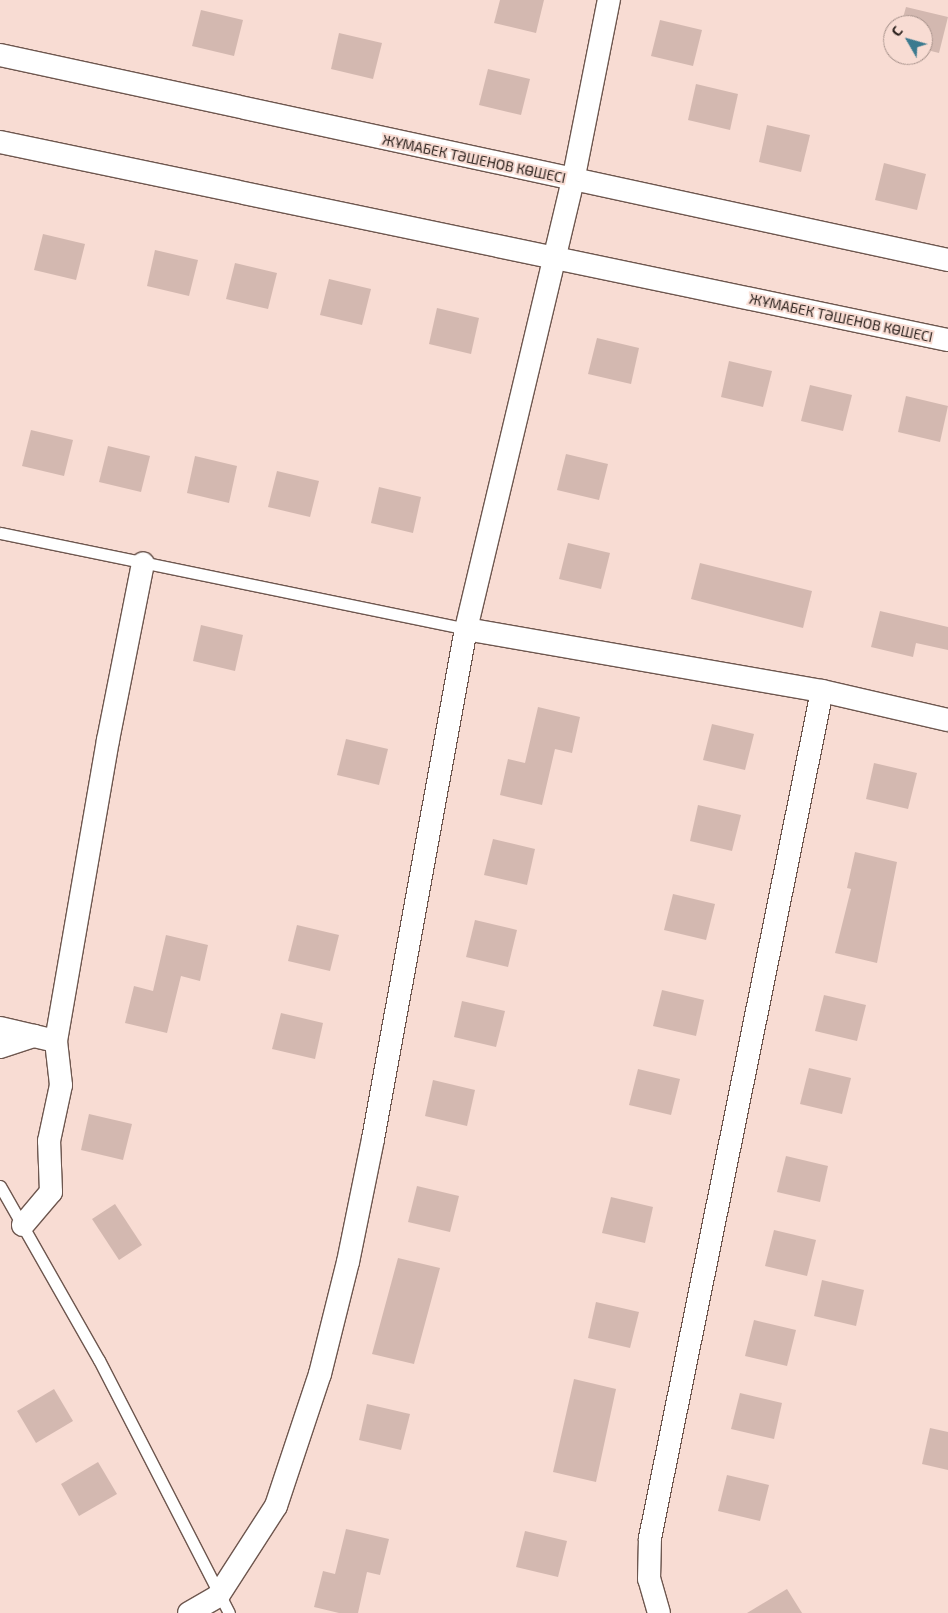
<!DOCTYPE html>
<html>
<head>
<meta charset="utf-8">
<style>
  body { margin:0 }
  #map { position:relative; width:948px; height:1613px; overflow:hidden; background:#f8dcd3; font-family:"Exo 2",sans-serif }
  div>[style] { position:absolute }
  .building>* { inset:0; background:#d3b8b0 }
  .roads { filter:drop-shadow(1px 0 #6e574f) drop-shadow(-1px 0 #6e574f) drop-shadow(0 1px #6e574f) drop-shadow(0 -1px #6e574f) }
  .lane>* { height:11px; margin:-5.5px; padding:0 5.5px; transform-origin:5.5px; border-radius:5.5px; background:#fff }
  .street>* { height:22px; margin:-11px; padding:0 11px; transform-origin:11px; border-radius:11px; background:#fff }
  span { translate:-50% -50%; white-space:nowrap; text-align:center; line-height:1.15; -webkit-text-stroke:4px #f8dcd3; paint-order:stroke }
  .street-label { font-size:14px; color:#2d231f }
  .north { position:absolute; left:883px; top:15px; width:50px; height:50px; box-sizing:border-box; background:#f8dcd3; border:1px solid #a7928b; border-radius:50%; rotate:308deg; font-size:14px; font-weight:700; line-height:20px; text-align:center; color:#2d231f }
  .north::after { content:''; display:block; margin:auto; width:18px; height:22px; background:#3b7a8f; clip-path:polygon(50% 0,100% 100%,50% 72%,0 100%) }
</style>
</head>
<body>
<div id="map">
  <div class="building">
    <div style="clip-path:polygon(500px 0,544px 0,536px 33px,494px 23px)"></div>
    <div style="clip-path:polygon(906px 7px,948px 17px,939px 53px,923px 49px,923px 25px,901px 25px)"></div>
    <div style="clip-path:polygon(201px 10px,243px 20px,234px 56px,192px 46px)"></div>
    <div style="clip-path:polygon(660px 20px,702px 30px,693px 66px,651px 56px)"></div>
    <div style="clip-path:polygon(339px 33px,382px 43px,373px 79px,331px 69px)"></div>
    <div style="clip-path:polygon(488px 69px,530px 79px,521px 115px,479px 105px)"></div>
    <div style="clip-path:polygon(696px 84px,738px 94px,730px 130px,688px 120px)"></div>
    <div style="clip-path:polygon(767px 125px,810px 135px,801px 172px,759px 162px)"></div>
    <div style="clip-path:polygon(884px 163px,926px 174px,917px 210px,875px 200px)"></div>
    <div style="clip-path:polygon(43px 234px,85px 244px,76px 280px,34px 270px)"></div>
    <div style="clip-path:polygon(155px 250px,198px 260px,189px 296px,147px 286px)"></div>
    <div style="clip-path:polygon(235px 263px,277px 273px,268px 309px,226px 299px)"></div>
    <div style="clip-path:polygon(329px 279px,371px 289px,362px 325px,320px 315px)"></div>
    <div style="clip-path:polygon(437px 308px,479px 318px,471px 354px,429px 344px)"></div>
    <div style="clip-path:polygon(597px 338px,639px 348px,631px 384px,588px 374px)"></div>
    <div style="clip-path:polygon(729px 361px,772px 371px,763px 407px,721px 397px)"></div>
    <div style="clip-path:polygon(810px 385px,852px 395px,843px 431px,801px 421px)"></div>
    <div style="clip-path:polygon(906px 396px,948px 406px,940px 442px,898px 432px)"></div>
    <div style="clip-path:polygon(31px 430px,73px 440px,64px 476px,22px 466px)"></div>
    <div style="clip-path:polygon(108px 446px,150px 456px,141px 492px,99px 482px)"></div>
    <div style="clip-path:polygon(566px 454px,608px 464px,599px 500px,557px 490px)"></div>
    <div style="clip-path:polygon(195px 456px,237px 466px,229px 503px,187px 493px)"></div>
    <div style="clip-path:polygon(277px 471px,319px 481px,310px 517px,268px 507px)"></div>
    <div style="clip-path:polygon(379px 487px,421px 497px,413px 533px,371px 523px)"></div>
    <div style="clip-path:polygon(568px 543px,610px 553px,601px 589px,559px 579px)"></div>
    <div style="clip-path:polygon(700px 563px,812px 591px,803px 628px,691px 599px)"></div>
    <div style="clip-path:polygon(880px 611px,948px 627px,948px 650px,916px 643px,913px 657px,871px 647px)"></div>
    <div style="clip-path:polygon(201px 625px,243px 635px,235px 671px,193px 661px)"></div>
    <div style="clip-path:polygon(538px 707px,580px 717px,572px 753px,555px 749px,542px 805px,500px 795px,508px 759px,525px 763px)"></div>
    <div style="clip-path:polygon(712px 724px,754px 734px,745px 770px,703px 760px)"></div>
    <div style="clip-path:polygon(346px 739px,388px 749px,379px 785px,337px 775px)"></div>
    <div style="clip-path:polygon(874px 763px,917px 773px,908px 809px,866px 799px)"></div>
    <div style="clip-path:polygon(698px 805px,741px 815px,732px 851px,690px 841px)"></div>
    <div style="clip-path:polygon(493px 839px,535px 849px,527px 885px,484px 875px)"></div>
    <div style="clip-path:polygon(855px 852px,897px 862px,877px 963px,835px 953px,851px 889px,847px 888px)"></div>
    <div style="clip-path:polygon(673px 894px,715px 904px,706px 940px,664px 930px)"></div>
    <div style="clip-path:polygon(475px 920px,517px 930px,508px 967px,466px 957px)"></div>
    <div style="clip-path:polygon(297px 925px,339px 935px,330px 971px,288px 961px)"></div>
    <div style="clip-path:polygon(166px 935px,208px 945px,200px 981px,181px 976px,167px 1033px,125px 1023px,134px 986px,153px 991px)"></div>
    <div style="clip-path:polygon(662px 990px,704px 1000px,696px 1036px,653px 1026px)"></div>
    <div style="clip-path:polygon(824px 995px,866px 1005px,857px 1041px,815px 1031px)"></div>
    <div style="clip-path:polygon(462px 1001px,505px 1011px,496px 1047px,454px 1037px)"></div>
    <div style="clip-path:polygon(281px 1013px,323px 1023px,315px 1059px,272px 1049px)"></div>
    <div style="clip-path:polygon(809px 1068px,851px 1078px,842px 1114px,800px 1104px)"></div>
    <div style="clip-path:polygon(638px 1069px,680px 1079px,671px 1115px,629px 1105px)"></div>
    <div style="clip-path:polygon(433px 1080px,475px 1090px,467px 1126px,425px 1116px)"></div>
    <div style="clip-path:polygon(89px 1114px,132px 1124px,123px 1160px,81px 1150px)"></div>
    <div style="clip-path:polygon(786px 1156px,828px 1166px,820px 1202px,777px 1192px)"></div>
    <div style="clip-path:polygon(417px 1186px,459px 1196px,450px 1232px,408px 1222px)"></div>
    <div style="clip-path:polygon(611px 1197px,653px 1207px,645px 1243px,602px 1233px)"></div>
    <div style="clip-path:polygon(115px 1204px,142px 1245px,119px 1260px,92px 1219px)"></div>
    <div style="clip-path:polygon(774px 1230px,816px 1240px,807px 1276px,765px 1266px)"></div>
    <div style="clip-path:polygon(398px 1258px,440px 1268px,414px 1364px,372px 1354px)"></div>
    <div style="clip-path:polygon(822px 1280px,864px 1290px,856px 1326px,814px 1316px)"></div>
    <div style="clip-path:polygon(596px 1302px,639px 1312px,630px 1348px,588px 1338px)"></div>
    <div style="clip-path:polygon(754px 1320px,796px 1330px,787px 1366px,745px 1356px)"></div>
    <div style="clip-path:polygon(574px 1379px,616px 1389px,596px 1482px,553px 1472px)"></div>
    <div style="clip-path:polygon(54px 1389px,73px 1421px,36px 1443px,17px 1411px)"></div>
    <div style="clip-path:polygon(740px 1393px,782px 1403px,774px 1439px,731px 1429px)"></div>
    <div style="clip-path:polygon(367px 1404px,410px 1414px,401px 1450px,359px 1440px)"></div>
    <div style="clip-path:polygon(930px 1428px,948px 1432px,948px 1470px,922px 1464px)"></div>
    <div style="clip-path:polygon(98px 1462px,117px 1494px,79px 1516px,61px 1484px)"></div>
    <div style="clip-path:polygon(727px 1475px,769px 1485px,760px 1521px,718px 1511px)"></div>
    <div style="clip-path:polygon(346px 1529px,389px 1539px,380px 1575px,367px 1572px,358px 1613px,339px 1613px,314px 1607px,323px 1571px,335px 1574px)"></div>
    <div style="clip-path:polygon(525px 1531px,567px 1541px,558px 1577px,516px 1567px)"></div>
    <div style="clip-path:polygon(787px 1589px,802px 1613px,747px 1613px)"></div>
  </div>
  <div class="roads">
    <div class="lane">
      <div style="left:0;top:533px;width:476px;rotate:11.6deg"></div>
      <div style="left:0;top:1186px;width:200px;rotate:60.4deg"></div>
      <div style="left:99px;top:1360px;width:284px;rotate:62.8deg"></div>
    </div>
    <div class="street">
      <div style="left:0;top:55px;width:970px;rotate:12.2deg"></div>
      <div style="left:0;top:142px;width:968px;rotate:11.8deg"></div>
      <div style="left:466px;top:629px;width:361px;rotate:9.9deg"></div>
      <div style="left:822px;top:691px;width:129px;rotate:13deg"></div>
      <div style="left:0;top:1028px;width:57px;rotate:13.1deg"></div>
      <div style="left:0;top:1047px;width:36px;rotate:-18deg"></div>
      <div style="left:23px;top:1225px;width:43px;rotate:-49.7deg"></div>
      <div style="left:51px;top:1192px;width:51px;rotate:-92.2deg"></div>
      <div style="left:49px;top:1141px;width:57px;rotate:-77.9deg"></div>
      <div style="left:61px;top:1085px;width:44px;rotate:-96.5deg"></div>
      <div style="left:56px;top:1041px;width:305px;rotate:-80.2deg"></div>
      <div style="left:108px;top:740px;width:180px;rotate:-78.8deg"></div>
      <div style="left:189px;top:1613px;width:34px;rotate:-30deg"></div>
      <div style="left:218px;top:1596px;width:107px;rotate:-57.2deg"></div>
      <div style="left:276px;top:1506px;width:139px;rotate:-71.6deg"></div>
      <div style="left:320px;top:1374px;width:115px;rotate:-76deg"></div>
      <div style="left:348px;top:1262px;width:126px;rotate:-78.5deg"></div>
      <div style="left:373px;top:1139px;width:518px;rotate:-79.67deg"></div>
      <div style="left:466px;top:629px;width:461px;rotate:-76.6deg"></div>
      <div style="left:573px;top:181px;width:185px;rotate:-78.8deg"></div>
      <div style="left:659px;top:1613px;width:35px;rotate:-106deg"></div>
      <div style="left:649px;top:1579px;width:41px;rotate:-88.6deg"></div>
      <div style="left:650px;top:1538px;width:864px;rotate:-78.52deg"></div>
    </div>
  </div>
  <div class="street-label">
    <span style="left:474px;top:159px;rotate:12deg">ЖҰМАБЕК ТӘШЕНОВ КӨШЕСІ</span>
    <span style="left:841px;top:318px;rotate:12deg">ЖҰМАБЕК ТӘШЕНОВ КӨШЕСІ</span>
  </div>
  <div class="north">С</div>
</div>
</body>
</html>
